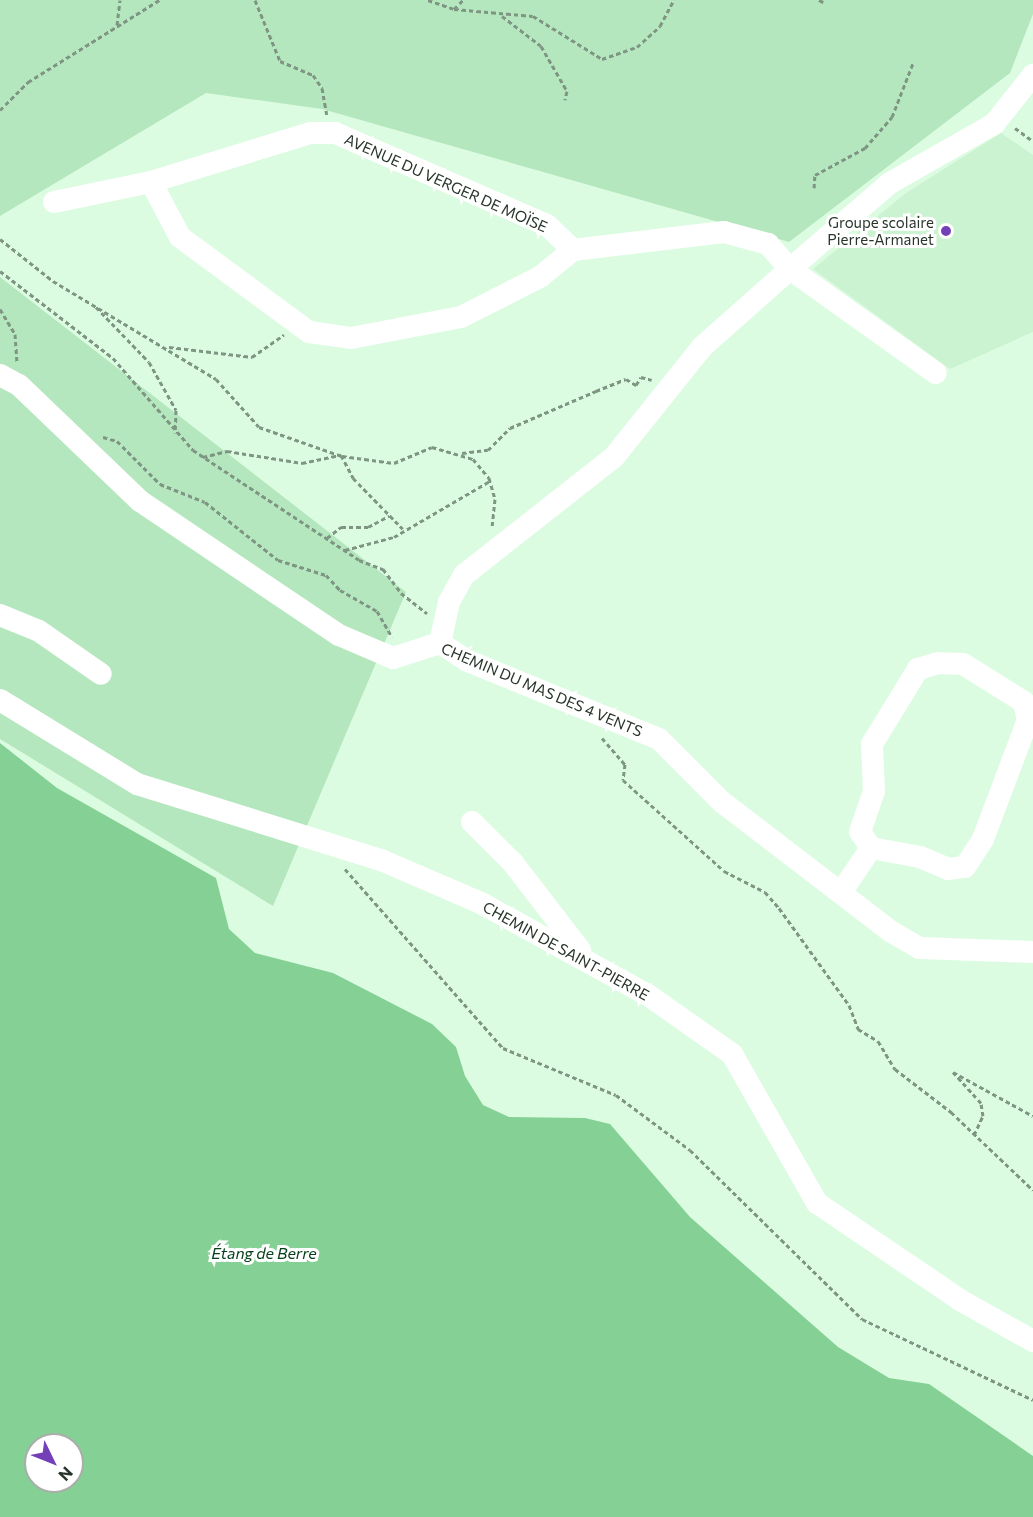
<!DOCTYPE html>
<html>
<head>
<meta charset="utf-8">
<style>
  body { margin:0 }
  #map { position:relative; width:1033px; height:1517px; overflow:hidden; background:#dcfce1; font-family:Commissioner,sans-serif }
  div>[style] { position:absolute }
  .built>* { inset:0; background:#cbf2d1 }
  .green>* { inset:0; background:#b4e7bd }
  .water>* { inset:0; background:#85d195 }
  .path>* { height:3px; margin-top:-1.5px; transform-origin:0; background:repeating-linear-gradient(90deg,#7f9583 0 4.5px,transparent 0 7.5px) }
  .minor>* { height:22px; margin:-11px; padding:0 11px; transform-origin:11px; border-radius:11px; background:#fff }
  .dots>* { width:16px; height:16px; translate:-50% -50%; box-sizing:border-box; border:3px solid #fff; border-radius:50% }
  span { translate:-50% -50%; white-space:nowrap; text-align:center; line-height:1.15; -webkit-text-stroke:6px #fff; paint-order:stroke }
  .street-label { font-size:15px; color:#29352b }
  .poi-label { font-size:15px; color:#29352b }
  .right { translate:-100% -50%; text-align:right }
  .water-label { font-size:16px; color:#06411b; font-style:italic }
  .north { position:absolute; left:24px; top:1433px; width:60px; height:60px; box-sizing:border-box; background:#fff; border:2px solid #a9aeaa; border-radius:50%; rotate:133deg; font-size:16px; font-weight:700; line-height:24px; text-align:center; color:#29352b }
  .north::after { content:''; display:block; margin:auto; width:21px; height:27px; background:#7440b7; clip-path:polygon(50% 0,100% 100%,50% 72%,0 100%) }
</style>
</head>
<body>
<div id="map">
  <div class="built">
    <div style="clip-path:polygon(1001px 133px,1033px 155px,1033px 332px,950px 369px,813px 269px,906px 193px)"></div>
  </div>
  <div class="green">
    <div style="clip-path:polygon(0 0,1033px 0,1033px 14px,1010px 73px,789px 242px,322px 109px,206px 93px,0 216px)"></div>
    <div style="clip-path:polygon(0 277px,406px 592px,273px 906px,0 739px)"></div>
  </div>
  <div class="water">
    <div style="clip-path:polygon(evenodd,0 743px,57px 788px,216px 878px,229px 929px,255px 953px,333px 973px,432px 1024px,456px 1047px,465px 1076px,483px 1105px,509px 1117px,585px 1118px,610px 1124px,690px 1217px,838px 1347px,889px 1378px,929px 1384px,1033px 1456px,1033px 1517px,0 1517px,0 743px,36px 1445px,72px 1445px,72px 1481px,36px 1481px,36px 1445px)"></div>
  </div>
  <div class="path">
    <div style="left:255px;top:0;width:66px;rotate:67.7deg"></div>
    <div style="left:280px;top:61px;width:36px;rotate:23deg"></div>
    <div style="left:313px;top:75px;width:16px;rotate:55deg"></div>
    <div style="left:322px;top:88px;width:27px;rotate:80deg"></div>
    <div style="left:428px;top:0;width:28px;rotate:19deg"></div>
    <div style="left:454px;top:9px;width:79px;rotate:5.1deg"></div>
    <div style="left:533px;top:16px;width:81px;rotate:31.9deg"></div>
    <div style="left:602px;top:59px;width:37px;rotate:-19deg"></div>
    <div style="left:637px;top:47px;width:31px;rotate:-42deg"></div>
    <div style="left:660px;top:26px;width:30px;rotate:-62deg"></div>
    <div style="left:819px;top:0;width:7px;rotate:27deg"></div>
    <div style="left:454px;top:9px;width:13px;rotate:-45deg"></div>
    <div style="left:502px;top:16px;width:49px;rotate:37.6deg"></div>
    <div style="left:541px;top:46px;width:52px;rotate:60deg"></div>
    <div style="left:567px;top:91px;width:9px;rotate:103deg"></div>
    <div style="left:117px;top:25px;width:25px;rotate:-83deg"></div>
    <div style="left:0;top:110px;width:40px;rotate:-45deg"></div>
    <div style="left:28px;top:82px;width:155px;rotate:-32deg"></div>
    <div style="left:1015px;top:128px;width:22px;rotate:36deg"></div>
    <div style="left:814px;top:188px;width:13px;rotate:-86deg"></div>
    <div style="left:815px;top:175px;width:57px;rotate:-28.4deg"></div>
    <div style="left:865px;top:148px;width:41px;rotate:-48.9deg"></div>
    <div style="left:892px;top:117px;width:58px;rotate:-68.7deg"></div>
    <div style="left:0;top:239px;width:68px;rotate:38.4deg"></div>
    <div style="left:53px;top:281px;width:190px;rotate:31deg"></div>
    <div style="left:216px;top:379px;width:64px;rotate:48.1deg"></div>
    <div style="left:259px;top:427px;width:88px;rotate:19.3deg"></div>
    <div style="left:342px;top:456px;width:52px;rotate:7.7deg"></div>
    <div style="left:394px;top:463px;width:41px;rotate:-22.8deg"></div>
    <div style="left:432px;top:447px;width:43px;rotate:16.3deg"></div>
    <div style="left:473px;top:459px;width:25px;rotate:50deg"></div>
    <div style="left:489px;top:478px;width:22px;rotate:74deg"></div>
    <div style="left:495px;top:499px;width:29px;rotate:96deg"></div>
    <div style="left:0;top:271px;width:143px;rotate:37.6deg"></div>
    <div style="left:113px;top:358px;width:122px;rotate:49deg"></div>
    <div style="left:193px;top:450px;width:199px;rotate:33.5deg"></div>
    <div style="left:359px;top:560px;width:26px;rotate:21deg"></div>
    <div style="left:383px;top:569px;width:30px;rotate:53deg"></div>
    <div style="left:401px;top:593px;width:33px;rotate:38deg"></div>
    <div style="left:96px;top:307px;width:76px;rotate:46.1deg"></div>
    <div style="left:149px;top:362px;width:55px;rotate:60.6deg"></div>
    <div style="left:176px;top:410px;width:23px;rotate:92deg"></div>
    <div style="left:0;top:309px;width:29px;rotate:59deg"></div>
    <div style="left:15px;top:334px;width:28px;rotate:86deg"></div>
    <div style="left:169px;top:347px;width:84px;rotate:6.9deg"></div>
    <div style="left:252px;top:357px;width:39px;rotate:-35deg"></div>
    <div style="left:103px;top:437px;width:15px;rotate:16deg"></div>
    <div style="left:117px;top:441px;width:61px;rotate:45deg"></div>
    <div style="left:160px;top:484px;width:48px;rotate:21.8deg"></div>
    <div style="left:205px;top:502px;width:93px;rotate:38.5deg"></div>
    <div style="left:278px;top:560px;width:50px;rotate:17.4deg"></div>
    <div style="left:326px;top:575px;width:21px;rotate:47deg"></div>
    <div style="left:340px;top:590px;width:43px;rotate:29.6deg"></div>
    <div style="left:377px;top:611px;width:30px;rotate:60deg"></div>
    <div style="left:462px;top:453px;width:26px;rotate:-7deg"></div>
    <div style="left:488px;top:450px;width:31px;rotate:-45deg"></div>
    <div style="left:510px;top:428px;width:94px;rotate:-23.3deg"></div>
    <div style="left:596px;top:391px;width:32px;rotate:-22deg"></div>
    <div style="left:626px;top:379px;width:12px;rotate:31deg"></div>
    <div style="left:636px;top:385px;width:9px;rotate:-58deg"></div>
    <div style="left:641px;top:377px;width:11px;rotate:15deg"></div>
    <div style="left:203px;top:457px;width:25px;rotate:-14deg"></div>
    <div style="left:227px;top:451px;width:76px;rotate:9.1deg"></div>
    <div style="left:302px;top:463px;width:40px;rotate:-12deg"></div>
    <div style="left:341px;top:455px;width:26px;rotate:62deg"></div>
    <div style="left:353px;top:478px;width:71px;rotate:45.6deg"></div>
    <div style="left:327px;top:538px;width:18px;rotate:-38deg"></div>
    <div style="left:341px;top:527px;width:27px"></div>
    <div style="left:368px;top:527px;width:24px;rotate:-28deg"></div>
    <div style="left:345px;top:550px;width:51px;rotate:-14.9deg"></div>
    <div style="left:394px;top:537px;width:111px;rotate:-30.3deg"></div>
    <div style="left:602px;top:738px;width:35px;rotate:49deg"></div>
    <div style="left:625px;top:764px;width:16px;rotate:97deg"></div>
    <div style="left:623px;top:780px;width:136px;rotate:42deg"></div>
    <div style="left:724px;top:871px;width:46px;rotate:27.1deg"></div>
    <div style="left:765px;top:892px;width:21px;rotate:49deg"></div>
    <div style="left:779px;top:908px;width:120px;rotate:54.2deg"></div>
    <div style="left:849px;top:1005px;width:26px;rotate:69deg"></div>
    <div style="left:858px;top:1029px;width:23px;rotate:31deg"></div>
    <div style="left:878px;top:1041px;width:33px;rotate:59deg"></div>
    <div style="left:895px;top:1069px;width:71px;rotate:37.5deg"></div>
    <div style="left:951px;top:1112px;width:113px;rotate:43.6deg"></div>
    <div style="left:345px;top:869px;width:239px;rotate:48.6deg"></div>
    <div style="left:503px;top:1048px;width:122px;rotate:22.6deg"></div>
    <div style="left:616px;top:1095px;width:92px;rotate:36.6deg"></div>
    <div style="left:690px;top:1150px;width:241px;rotate:44.5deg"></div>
    <div style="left:862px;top:1319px;width:189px;rotate:25.3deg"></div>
    <div style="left:974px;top:1135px;width:21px;rotate:-65deg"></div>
    <div style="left:983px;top:1116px;width:13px;rotate:-99deg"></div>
    <div style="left:981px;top:1103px;width:42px;rotate:-132.1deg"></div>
    <div style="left:953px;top:1072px;width:91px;rotate:28.8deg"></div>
  </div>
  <div class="minor">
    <div style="left:151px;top:182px;width:62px;rotate:62.2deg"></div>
    <div style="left:180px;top:237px;width:160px;rotate:36.4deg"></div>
    <div style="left:309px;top:332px;width:42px;rotate:8.1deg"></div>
    <div style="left:351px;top:338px;width:112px;rotate:-10.8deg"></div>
    <div style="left:461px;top:317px;width:89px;rotate:-26.9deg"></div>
    <div style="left:540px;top:277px;width:43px;rotate:-39.3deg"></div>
    <div style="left:54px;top:202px;width:99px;rotate:-11.7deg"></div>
    <div style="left:151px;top:182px;width:166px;rotate:-17.1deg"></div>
    <div style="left:310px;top:133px;width:25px"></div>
    <div style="left:335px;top:133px;width:231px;rotate:23.5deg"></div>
    <div style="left:547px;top:225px;width:36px;rotate:44deg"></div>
    <div style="left:573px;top:250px;width:152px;rotate:-6.8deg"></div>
    <div style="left:724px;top:232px;width:46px;rotate:15.3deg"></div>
    <div style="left:768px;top:244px;width:33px;rotate:49deg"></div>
    <div style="left:790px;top:269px;width:179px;rotate:35.5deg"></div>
    <div style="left:0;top:375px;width:21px;rotate:28deg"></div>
    <div style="left:19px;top:385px;width:168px;rotate:43.8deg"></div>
    <div style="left:140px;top:501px;width:240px;rotate:34deg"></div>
    <div style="left:339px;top:635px;width:59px;rotate:23.1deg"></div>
    <div style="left:393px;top:658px;width:49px;rotate:-17.7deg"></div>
    <div style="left:0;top:615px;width:42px;rotate:22.3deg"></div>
    <div style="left:39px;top:631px;width:75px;rotate:34.7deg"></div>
    <div style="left:440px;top:643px;width:42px;rotate:-77.6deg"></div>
    <div style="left:449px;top:602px;width:31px;rotate:-61deg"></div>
    <div style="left:464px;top:575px;width:191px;rotate:-38.2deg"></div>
    <div style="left:614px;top:457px;width:141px;rotate:-51.3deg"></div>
    <div style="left:702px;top:347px;width:118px;rotate:-41.6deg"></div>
    <div style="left:790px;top:269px;width:132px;rotate:-40.7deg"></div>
    <div style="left:890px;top:183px;width:120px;rotate:-29.6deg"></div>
    <div style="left:994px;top:124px;width:63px;rotate:-51.5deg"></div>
    <div style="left:440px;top:643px;width:33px;rotate:33deg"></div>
    <div style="left:468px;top:661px;width:206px;rotate:22.2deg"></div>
    <div style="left:659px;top:739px;width:89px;rotate:45deg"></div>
    <div style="left:722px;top:802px;width:212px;rotate:37.5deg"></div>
    <div style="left:890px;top:931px;width:34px;rotate:30deg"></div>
    <div style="left:920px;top:948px;width:113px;rotate:2deg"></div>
    <div style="left:0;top:700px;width:161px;rotate:31.5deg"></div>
    <div style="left:137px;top:784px;width:256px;rotate:17.3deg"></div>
    <div style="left:381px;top:860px;width:109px;rotate:23.3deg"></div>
    <div style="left:481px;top:903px;width:191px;rotate:28.9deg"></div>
    <div style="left:648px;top:995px;width:103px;rotate:35.1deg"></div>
    <div style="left:732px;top:1054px;width:172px;rotate:60.3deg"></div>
    <div style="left:817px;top:1203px;width:173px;rotate:34.1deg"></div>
    <div style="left:960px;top:1300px;width:84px;rotate:29.3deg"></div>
    <div style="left:472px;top:822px;width:58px;rotate:45deg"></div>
    <div style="left:513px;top:863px;width:110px;rotate:52.4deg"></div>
    <div style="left:842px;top:891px;width:52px;rotate:-56deg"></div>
    <div style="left:871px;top:848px;width:50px;rotate:10.4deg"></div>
    <div style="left:920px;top:857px;width:30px;rotate:23deg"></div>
    <div style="left:948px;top:869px;width:17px;rotate:-7deg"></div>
    <div style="left:965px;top:867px;width:33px;rotate:-57deg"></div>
    <div style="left:983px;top:839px;width:127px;rotate:-69.3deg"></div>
    <div style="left:1028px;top:720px;width:18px;rotate:-103deg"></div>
    <div style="left:1024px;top:702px;width:72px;rotate:-148.1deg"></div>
    <div style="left:963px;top:664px;width:25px;rotate:-178deg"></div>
    <div style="left:938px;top:663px;width:21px;rotate:163deg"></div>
    <div style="left:918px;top:669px;width:88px;rotate:121.5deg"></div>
    <div style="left:872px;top:744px;width:47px;rotate:87.6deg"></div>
    <div style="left:874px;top:791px;width:43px;rotate:108.9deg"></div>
    <div style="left:860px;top:832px;width:19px;rotate:55deg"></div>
  </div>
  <div class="dots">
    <div style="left:946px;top:231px;background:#7440b7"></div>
  </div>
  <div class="street-label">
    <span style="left:446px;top:183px;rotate:24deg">AVENUE DU VERGER DE MOÏSE</span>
    <span style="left:542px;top:690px;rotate:23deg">CHEMIN DU MAS DES 4 VENTS</span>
    <span style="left:566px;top:951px;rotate:29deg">CHEMIN DE SAINT-PIERRE</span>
  </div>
  <div class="poi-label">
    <span class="right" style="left:934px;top:231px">Groupe scolaire<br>Pierre-Armanet</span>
  </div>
  <div class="water-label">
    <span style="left:264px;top:1253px">Étang de Berre</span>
  </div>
  <div class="north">N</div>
</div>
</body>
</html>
